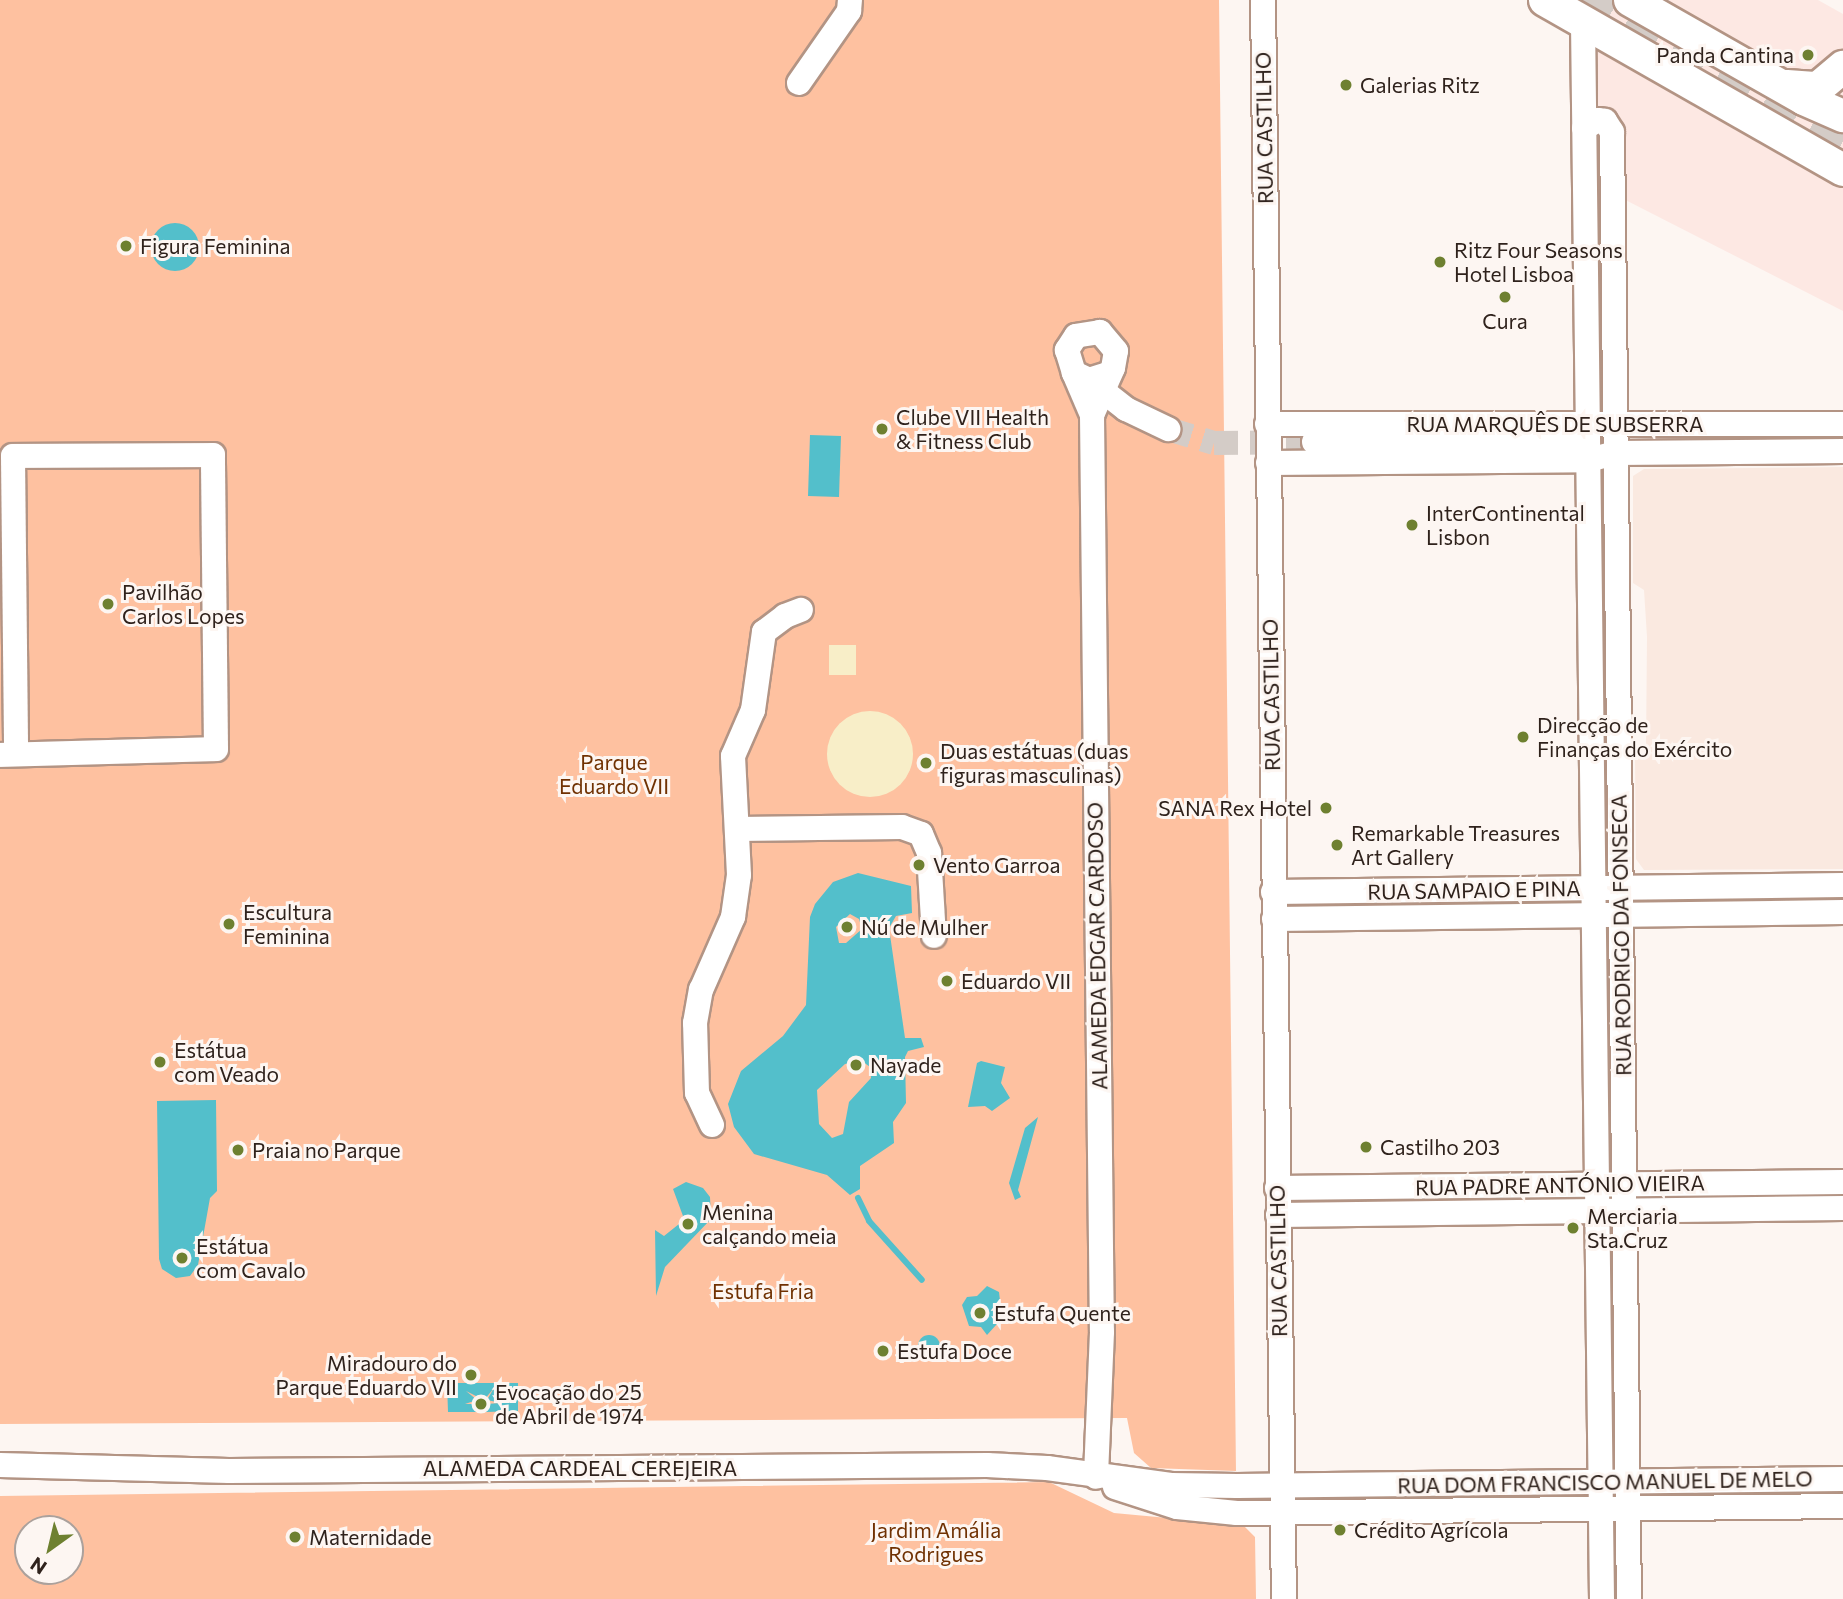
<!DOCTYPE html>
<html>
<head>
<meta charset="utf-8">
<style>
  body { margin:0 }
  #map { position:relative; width:1843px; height:1599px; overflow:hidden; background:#fdf6f2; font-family:Commissioner,sans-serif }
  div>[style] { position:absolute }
  .commercial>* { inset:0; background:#fde8e3 }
  .built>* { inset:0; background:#fae9e0 }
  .green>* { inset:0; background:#fec1a0 }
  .sand>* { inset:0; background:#f8eec8 }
  .round { border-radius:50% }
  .water>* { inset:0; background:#53bfcb }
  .stream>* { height:6px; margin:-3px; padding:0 3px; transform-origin:3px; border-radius:3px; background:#53bfcb }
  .minor-tunnel>* { height:24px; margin-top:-12px; transform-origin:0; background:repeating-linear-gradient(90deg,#d4ccc7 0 24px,transparent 0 36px) }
  .highway-tunnel>* { height:35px; margin-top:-17.5px; transform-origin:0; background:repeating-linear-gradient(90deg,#d4ccc7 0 35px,transparent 0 53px) }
  .roads { filter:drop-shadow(2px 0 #b39484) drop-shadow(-2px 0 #b39484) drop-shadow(0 2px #b39484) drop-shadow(0 -2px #b39484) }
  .minor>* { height:24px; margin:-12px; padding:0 12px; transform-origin:12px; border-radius:12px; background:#fff }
  .major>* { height:32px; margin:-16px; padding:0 16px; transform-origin:16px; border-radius:16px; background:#fff }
  .dots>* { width:19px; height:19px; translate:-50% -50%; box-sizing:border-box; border:4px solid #fdf6f2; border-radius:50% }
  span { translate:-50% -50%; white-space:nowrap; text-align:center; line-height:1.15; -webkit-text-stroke:6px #fdf6f2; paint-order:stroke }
  .poi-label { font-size:21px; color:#2f221c }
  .right { translate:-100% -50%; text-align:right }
  .left { translate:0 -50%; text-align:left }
  .street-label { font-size:21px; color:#2f221c }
  .park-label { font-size:21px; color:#703102 }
  .north { position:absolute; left:14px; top:1515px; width:70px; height:70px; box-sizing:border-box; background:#fdf6f2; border:2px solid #aba19c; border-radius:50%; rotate:214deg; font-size:19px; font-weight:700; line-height:28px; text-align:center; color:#2f221c }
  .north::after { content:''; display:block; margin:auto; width:24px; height:32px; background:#6e8030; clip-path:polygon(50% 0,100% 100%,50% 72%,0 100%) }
</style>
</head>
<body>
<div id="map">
  <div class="commercial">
    <div style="clip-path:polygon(1590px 0,1818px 0,1843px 14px,1843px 311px,1600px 187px)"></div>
  </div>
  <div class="built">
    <div style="clip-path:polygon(1843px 467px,1843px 869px,1644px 870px,1636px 859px,1635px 757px,1643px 754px,1646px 747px,1647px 637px,1644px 590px,1633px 583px,1633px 476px,1644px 469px)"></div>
  </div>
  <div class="green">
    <div style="clip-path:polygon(0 0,1219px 0,1236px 1471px,1151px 1468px,1134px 1453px,1127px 1418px,0 1424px)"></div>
    <div style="clip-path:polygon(1594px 127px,1602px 127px,1603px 262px,1599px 263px,1596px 262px)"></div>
    <div style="clip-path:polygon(evenodd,1049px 1482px,1114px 1513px,1243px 1525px,1255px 1537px,1256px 1599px,0 1599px,0 1496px,1049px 1482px,28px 1529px,70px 1529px,70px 1571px,28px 1571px,28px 1529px)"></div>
  </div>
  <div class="sand">
    <div style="clip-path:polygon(829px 645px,856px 645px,856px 675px,829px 675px)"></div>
    <div class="round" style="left:827px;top:711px;width:86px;height:86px"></div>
  </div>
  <div class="water">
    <div class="round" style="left:151px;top:223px;width:48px;height:48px"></div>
    <div style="clip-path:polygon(810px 435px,841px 436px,839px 497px,808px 496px)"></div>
    <div style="clip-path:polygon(evenodd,858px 873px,911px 886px,912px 913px,896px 916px,889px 928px,905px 1038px,921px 1038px,924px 1047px,908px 1051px,905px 1057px,906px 1103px,893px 1122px,894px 1143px,860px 1166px,860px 1189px,850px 1195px,827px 1175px,754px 1154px,734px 1127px,728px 1104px,741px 1071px,783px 1036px,806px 1005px,810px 917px,815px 904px,833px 882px,858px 873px,850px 914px,859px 919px,862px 929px,846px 943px,839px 943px,836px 927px,850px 914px,858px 873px,862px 1061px,870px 1067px,871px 1078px,849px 1102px,843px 1134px,832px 1138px,819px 1124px,817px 1090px,845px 1064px,862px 1061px)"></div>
    <div style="clip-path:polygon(981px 1061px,1005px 1067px,1001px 1083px,1010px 1098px,992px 1111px,985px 1106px,968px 1107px,977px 1063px)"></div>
    <div style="clip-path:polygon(216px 1100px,217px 1191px,210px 1198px,198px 1265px,190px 1276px,176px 1278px,162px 1269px,159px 1259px,157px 1101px)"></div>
    <div style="clip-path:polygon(1038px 1117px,1018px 1190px,1021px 1197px,1015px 1200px,1009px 1183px,1025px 1128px)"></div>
    <div style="clip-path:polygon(686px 1182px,703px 1188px,710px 1197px,711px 1219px,665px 1267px,656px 1296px,655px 1230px,664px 1236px,679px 1224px,683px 1216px,673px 1189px)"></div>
    <div style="clip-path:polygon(987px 1286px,999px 1292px,1001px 1309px,997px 1324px,987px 1335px,981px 1327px,969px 1326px,962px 1305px,967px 1297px,977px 1296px)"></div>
    <div class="round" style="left:918px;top:1335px;width:22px;height:22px"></div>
    <div style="clip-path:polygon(447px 1383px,518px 1383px,518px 1411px,486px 1412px,486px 1404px,501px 1403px,487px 1400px,494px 1388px,484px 1400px,466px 1391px,477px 1400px,465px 1404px,480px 1404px,480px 1412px,448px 1412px)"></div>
  </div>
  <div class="stream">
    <div style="left:858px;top:1198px;width:25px;rotate:64deg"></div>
    <div style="left:869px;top:1221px;width:79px;rotate:48.1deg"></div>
  </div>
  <div class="minor-tunnel">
    <div style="left:1168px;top:429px;width:48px;rotate:16.9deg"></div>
    <div style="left:1214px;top:443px;width:100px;rotate:-0.6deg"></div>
  </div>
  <div class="highway-tunnel">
    <div style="left:1578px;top:0;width:305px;rotate:29.8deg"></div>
  </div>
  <div class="roads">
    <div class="minor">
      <div style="left:1263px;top:0;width:1599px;rotate:89.25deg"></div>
      <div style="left:1583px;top:22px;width:1577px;rotate:89.31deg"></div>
      <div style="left:799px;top:83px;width:88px;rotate:-55.2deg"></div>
      <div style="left:849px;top:11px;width:11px;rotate:-85deg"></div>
      <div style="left:1584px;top:128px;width:16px;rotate:-30deg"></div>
      <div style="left:1598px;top:120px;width:7px;rotate:8deg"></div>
      <div style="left:1605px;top:121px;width:13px;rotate:58deg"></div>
      <div style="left:1612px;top:132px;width:1467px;rotate:89.34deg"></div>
      <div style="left:1074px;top:373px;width:46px;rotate:66.8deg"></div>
      <div style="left:1092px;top:415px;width:917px;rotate:89.38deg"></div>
      <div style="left:1102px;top:1332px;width:145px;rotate:92.4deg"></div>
      <div style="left:1089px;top:380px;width:47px;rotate:38.1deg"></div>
      <div style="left:1126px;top:409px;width:47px;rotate:25.5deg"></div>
      <div style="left:1092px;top:415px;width:51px;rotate:-65.9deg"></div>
      <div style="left:1113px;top:368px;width:17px;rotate:-80deg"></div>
      <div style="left:1116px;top:351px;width:25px;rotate:-130deg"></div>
      <div style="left:1100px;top:332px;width:24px;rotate:171deg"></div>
      <div style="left:1076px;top:336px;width:17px;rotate:123deg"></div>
      <div style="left:1067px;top:350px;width:24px;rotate:73deg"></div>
      <div style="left:1074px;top:373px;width:17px;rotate:25deg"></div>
      <div style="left:1089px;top:380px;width:20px;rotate:-18deg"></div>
      <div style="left:1267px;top:424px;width:576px"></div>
      <div style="left:1314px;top:442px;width:274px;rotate:-0.4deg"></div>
      <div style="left:1268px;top:463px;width:321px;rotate:-0.5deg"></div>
      <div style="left:1589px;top:460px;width:27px;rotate:-15deg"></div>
      <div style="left:1615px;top:453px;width:228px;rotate:-0.5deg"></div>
      <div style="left:0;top:755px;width:216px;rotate:-1.6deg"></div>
      <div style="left:216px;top:749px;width:294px;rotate:-90.6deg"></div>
      <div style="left:213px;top:455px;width:200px;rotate:179.7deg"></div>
      <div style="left:13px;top:456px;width:298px;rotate:89.4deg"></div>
      <div style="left:737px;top:829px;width:165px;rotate:-0.7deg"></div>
      <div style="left:902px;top:827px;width:20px;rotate:20deg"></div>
      <div style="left:921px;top:834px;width:21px;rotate:67deg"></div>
      <div style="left:929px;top:853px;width:83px;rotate:86.6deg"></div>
      <div style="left:1273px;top:892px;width:570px;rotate:-0.7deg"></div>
      <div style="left:1274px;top:919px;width:569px;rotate:-0.7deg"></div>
      <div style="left:712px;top:1125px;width:35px;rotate:-115deg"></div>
      <div style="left:697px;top:1093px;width:70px;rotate:-91.6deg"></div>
      <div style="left:695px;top:1023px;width:34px;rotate:-80deg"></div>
      <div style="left:701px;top:990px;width:80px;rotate:-66.3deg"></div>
      <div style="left:733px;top:917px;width:42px;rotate:-81.9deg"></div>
      <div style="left:739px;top:875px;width:119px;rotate:-92.9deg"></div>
      <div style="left:733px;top:756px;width:50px;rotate:-66.5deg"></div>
      <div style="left:753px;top:710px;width:79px;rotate:-82deg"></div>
      <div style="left:764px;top:632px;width:26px;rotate:-37deg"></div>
      <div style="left:785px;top:616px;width:17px;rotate:-21deg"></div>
      <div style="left:1277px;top:1188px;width:566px;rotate:-0.61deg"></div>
      <div style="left:1278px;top:1215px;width:565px;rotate:-0.71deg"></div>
      <div style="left:0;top:1465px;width:229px;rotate:1.5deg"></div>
      <div style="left:229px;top:1471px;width:758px;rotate:-0.45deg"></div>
      <div style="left:987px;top:1465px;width:60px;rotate:2.9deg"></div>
      <div style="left:1047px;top:1468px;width:125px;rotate:7.8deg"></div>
      <div style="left:1171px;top:1485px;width:66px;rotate:0.9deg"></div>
      <div style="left:1237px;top:1486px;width:606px;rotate:-0.66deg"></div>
      <div style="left:1115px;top:1487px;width:65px;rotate:17.9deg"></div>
      <div style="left:1177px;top:1507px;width:60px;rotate:5.7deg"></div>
      <div style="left:1237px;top:1513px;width:606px;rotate:-0.66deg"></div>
    </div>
    <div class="major">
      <div style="left:1545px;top:0;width:343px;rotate:29.7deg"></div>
      <div style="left:1630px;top:0;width:200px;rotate:29.6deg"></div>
      <div style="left:1804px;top:99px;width:43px;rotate:23.6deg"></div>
      <div style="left:1787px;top:86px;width:31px;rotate:4deg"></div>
      <div style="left:1818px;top:88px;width:33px;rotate:-40deg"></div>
    </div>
  </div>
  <div class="dots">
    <div style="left:1808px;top:55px;background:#6e8030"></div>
    <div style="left:1346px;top:85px;background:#6e8030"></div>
    <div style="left:126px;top:246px;background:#6e8030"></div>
    <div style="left:1440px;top:262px;background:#6e8030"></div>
    <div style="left:1505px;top:297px;background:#6e8030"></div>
    <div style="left:882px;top:429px;background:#6e8030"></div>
    <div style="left:1412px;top:525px;background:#6e8030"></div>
    <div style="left:108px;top:604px;background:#6e8030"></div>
    <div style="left:1523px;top:737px;background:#6e8030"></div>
    <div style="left:926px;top:763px;background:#6e8030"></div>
    <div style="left:1326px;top:808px;background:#6e8030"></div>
    <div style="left:1337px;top:845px;background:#6e8030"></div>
    <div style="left:919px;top:865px;background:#6e8030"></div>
    <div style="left:229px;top:924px;background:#6e8030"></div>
    <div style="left:847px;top:927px;background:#6e8030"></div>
    <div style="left:947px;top:981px;background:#6e8030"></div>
    <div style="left:160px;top:1062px;background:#6e8030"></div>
    <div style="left:856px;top:1065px;background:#6e8030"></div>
    <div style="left:1366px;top:1147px;background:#6e8030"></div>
    <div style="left:238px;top:1150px;background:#6e8030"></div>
    <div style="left:688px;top:1224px;background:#6e8030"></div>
    <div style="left:1573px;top:1228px;background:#6e8030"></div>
    <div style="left:182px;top:1258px;background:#6e8030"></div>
    <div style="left:980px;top:1313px;background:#6e8030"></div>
    <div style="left:883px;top:1351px;background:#6e8030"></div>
    <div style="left:471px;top:1375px;background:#6e8030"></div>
    <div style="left:481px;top:1404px;background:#6e8030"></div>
    <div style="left:1340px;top:1530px;background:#6e8030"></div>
    <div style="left:295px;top:1537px;background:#6e8030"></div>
  </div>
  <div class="poi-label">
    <span class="right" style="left:1794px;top:55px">Panda Cantina</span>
    <span class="left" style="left:1360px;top:85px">Galerias Ritz</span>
    <span class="left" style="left:140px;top:246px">Figura Feminina</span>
    <span class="left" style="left:1454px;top:262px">Ritz Four Seasons<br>Hotel Lisboa</span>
    <span style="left:1505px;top:321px">Cura</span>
    <span class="left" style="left:896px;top:429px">Clube VII Health<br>&amp; Fitness Club</span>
    <span class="left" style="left:1426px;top:525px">InterContinental<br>Lisbon</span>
    <span class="left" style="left:122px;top:604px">Pavilhão<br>Carlos Lopes</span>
    <span class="left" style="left:1537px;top:737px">Direcção de<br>Finanças do Exército</span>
    <span class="left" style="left:940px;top:763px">Duas estátuas (duas<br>figuras masculinas)</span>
    <span class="right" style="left:1312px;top:808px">SANA Rex Hotel</span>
    <span class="left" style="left:1351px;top:845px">Remarkable Treasures<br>Art Gallery</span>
    <span class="left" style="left:933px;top:865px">Vento Garroa</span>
    <span class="left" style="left:243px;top:924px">Escultura<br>Feminina</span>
    <span class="left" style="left:861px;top:927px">Nú de Mulher</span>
    <span class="left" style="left:961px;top:981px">Eduardo VII</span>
    <span class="left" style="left:174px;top:1062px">Estátua<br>com Veado</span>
    <span class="left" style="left:870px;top:1065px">Nayade</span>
    <span class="left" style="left:1380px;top:1147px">Castilho 203</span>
    <span class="left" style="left:252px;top:1150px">Praia no Parque</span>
    <span class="left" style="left:702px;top:1224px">Menina<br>calçando meia</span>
    <span class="left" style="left:1587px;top:1228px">Merciaria<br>Sta.Cruz</span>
    <span class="left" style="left:196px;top:1258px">Estátua<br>com Cavalo</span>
    <span class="left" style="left:994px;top:1313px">Estufa Quente</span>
    <span class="left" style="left:897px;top:1351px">Estufa Doce</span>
    <span class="right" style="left:457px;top:1375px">Miradouro do<br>Parque Eduardo VII</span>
    <span class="left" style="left:495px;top:1404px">Evocação do 25<br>de Abril de 1974</span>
    <span class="left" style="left:1354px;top:1530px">Crédito Agrícola</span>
    <span class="left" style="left:309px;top:1537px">Maternidade</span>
  </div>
  <div class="street-label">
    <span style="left:1264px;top:128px;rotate:-91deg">RUA CASTILHO</span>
    <span style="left:1555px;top:424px">RUA MARQUÊS DE SUBSERRA</span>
    <span style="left:1271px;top:695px;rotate:-91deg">RUA CASTILHO</span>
    <span style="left:1474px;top:890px;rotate:-1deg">RUA SAMPAIO E PINA</span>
    <span style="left:1621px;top:935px;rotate:-91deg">RUA RODRIGO DA FONSECA</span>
    <span style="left:1097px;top:946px;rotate:-91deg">ALAMEDA EDGAR CARDOSO</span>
    <span style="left:1560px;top:1185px;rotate:-1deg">RUA PADRE ANTÓNIO VIEIRA</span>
    <span style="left:1278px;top:1261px;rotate:-91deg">RUA CASTILHO</span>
    <span style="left:580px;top:1468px">ALAMEDA CARDEAL CEREJEIRA</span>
    <span style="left:1605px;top:1482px;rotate:-1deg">RUA DOM FRANCISCO MANUEL DE MELO</span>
  </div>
  <div class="park-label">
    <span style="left:614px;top:774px">Parque<br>Eduardo VII</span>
    <span style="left:763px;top:1291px">Estufa Fria</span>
    <span style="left:936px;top:1542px">Jardim Amália<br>Rodrigues</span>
  </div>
  <div class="north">N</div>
</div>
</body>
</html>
